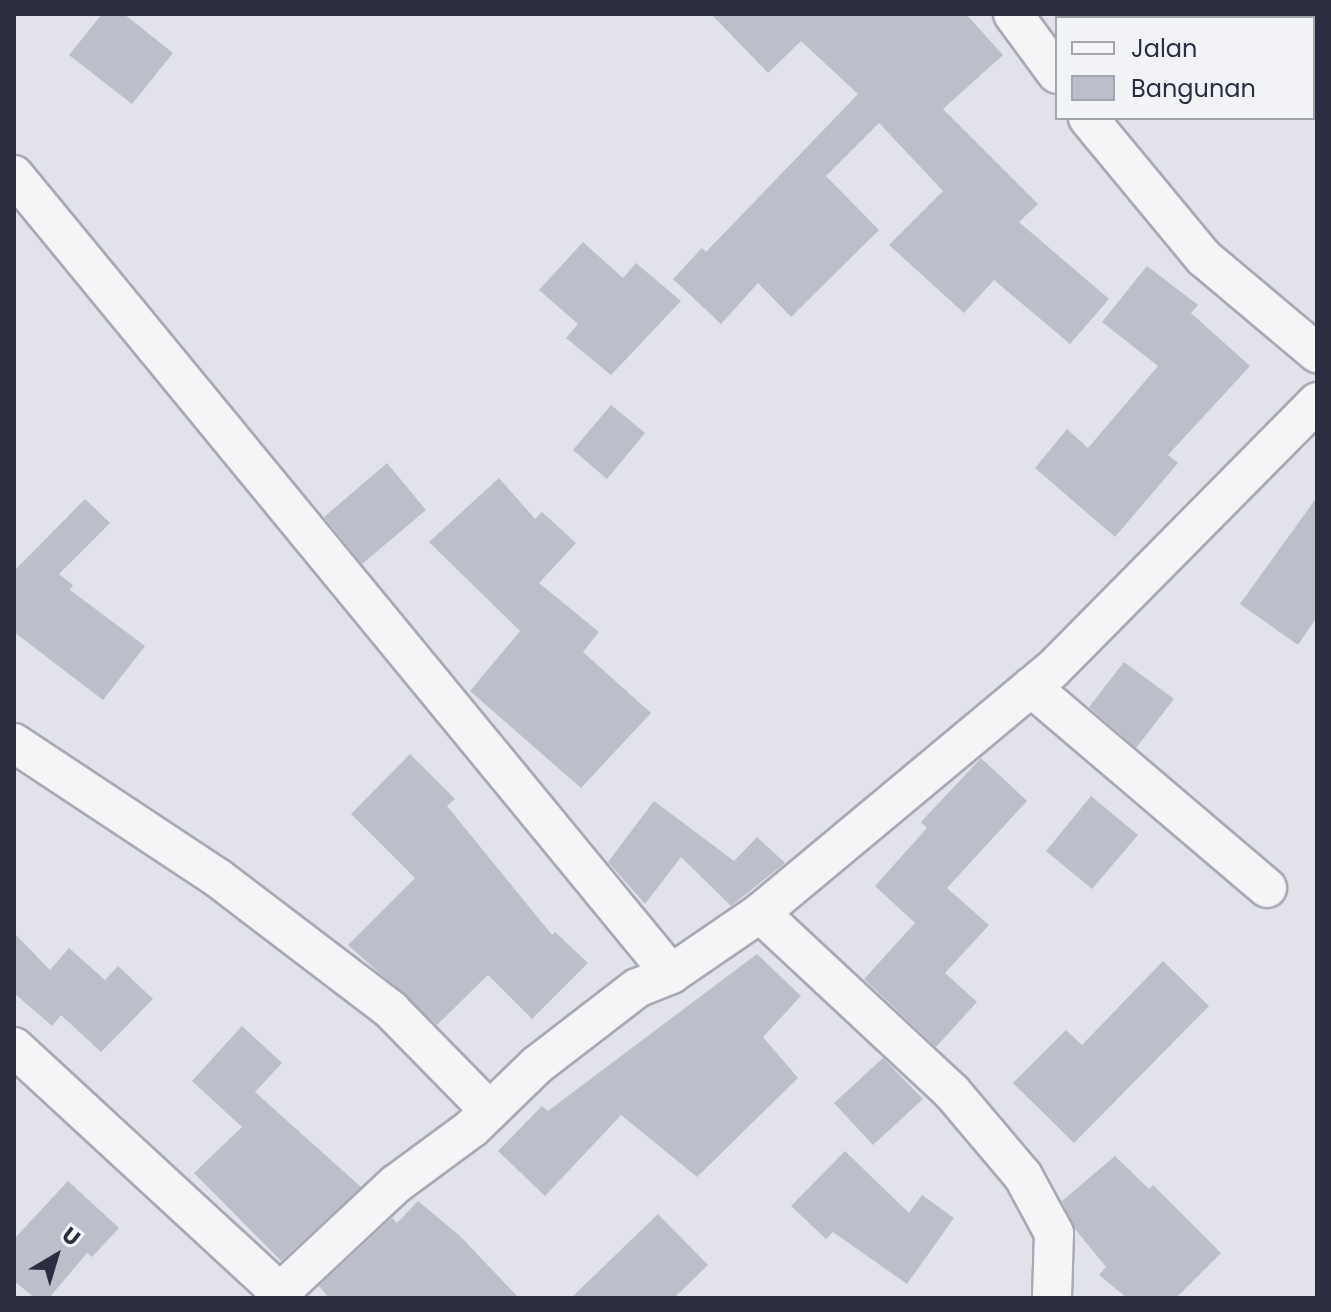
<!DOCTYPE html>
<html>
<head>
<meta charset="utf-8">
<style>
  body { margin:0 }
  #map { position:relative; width:1331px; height:1312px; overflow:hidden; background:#e2e3ea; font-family:Poppins,sans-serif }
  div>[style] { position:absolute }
  .building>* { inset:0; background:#bcbeca }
  .roads { filter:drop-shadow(2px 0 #a7a9b4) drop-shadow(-2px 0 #a7a9b4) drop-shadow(0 2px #a7a9b4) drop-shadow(0 -2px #a7a9b4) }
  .street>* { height:38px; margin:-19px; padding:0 19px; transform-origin:19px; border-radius:19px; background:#f5f5f8 }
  span { translate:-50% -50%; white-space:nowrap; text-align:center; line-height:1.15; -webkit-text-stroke:6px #f2f3f7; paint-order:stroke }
  .frame { position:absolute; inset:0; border:16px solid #2b2e41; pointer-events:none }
  .legend { position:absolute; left:1055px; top:16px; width:260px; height:104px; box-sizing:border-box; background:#f2f3f7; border:2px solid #a2a4ae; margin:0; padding:10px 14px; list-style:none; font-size:24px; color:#2b2e41 }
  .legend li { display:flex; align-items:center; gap:16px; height:40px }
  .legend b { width:40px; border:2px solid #a2a4ae }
  .north { position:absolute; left:16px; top:1216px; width:80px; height:80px; -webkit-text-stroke:6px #f2f3f7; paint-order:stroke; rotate:38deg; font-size:22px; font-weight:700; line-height:32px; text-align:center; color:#2b2e41 }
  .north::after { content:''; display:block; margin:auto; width:28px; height:36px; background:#2b2e41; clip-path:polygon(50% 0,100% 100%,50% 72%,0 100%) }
</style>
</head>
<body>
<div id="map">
  <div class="building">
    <div style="clip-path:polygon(102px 14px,124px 14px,173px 53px,132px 104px,69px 55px)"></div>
    <div style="clip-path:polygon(711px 14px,966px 14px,1003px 55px,943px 109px,1038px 204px,1019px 222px,1109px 299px,1070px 344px,994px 280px,964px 313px,889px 245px,943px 191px,879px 123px,826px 176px,879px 230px,791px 317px,758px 283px,721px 324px,673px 279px,702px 248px,706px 252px,858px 94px,801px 41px,768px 73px)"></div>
    <div style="clip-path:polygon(583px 242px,623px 278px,636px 263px,681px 301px,611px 375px,566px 338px,578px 324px,539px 290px)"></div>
    <div style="clip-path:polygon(1147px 266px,1198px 305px,1191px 313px,1250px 366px,1168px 455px,1178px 463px,1115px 537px,1035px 468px,1067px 429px,1088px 448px,1158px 366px,1102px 322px)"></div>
    <div style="clip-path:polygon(611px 405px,645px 433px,607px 479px,573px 450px)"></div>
    <div style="clip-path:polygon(387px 463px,426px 510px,362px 564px,324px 517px)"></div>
    <div style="clip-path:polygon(499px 478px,535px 519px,542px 512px,576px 543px,539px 583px,599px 632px,583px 652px,651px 713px,581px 788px,470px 691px,520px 631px,429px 542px)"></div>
    <div style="clip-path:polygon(1317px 497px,1317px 617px,1298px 645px,1240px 604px)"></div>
    <div style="clip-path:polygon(85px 499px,110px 523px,59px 574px,73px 585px,70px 590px,145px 646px,103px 700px,14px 632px,14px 571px)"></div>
    <div style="clip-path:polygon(1124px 662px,1174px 699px,1136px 748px,1089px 707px)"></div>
    <div style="clip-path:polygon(410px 754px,455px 799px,447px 806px,552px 935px,555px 932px,588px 963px,532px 1019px,488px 975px,437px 1025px,348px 945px,415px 878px,351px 814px)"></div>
    <div style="clip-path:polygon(981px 758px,1027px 801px,947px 888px,989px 925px,945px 973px,977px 1002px,936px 1047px,864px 979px,915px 923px,875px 886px,927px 828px,921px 822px)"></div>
    <div style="clip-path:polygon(1091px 796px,1138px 835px,1092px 889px,1046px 851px)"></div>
    <div style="clip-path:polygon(654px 801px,734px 861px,757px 837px,785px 863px,731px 906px,681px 857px,645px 904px,608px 862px)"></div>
    <div style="clip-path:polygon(14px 933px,50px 970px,69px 948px,105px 980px,118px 966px,153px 999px,101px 1052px,61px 1015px,52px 1026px,14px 993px)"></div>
    <div style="clip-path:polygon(757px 954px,801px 996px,763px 1037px,798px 1078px,697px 1177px,621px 1115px,545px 1196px,498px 1151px,542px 1106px,548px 1111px)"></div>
    <div style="clip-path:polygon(1163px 961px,1209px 1006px,1074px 1143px,1013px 1083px,1066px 1030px,1082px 1045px)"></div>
    <div style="clip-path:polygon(242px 1026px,282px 1063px,255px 1092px,361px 1187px,281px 1261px,194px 1173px,242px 1127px,192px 1081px)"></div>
    <div style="clip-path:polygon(883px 1058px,923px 1099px,873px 1145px,834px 1103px)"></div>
    <div style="clip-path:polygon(845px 1151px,909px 1213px,922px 1195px,954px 1218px,907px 1284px,833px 1232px,826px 1239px,791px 1206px)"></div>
    <div style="clip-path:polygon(1115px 1156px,1149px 1189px,1153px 1185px,1221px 1253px,1176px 1298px,1127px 1298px,1099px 1275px,1106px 1267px,1075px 1229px,1062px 1201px)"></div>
    <div style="clip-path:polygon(68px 1181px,119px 1228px,92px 1257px,87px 1253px,49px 1298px,35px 1298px,14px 1281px,14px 1239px)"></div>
    <div style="clip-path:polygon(418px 1201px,460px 1236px,519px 1298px,329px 1298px,319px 1286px,392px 1218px,397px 1223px)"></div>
    <div style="clip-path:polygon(658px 1214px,708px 1265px,674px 1298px,571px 1298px)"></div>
  </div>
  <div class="roads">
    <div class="street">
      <div style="left:1013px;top:14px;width:74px;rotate:53.7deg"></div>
      <div style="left:1088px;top:118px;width:182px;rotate:50.4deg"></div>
      <div style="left:1204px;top:258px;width:148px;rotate:40.1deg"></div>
      <div style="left:14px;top:175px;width:1034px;rotate:50.57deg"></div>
      <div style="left:1031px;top:687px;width:310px;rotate:40.4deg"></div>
      <div style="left:14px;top:743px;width:245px;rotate:33.5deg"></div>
      <div style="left:218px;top:878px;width:218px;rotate:37.3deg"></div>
      <div style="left:391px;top:1010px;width:141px;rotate:45.6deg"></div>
      <div style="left:760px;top:913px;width:262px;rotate:43deg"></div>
      <div style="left:952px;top:1092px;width:110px;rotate:49.8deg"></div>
      <div style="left:1023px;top:1176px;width:65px;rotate:61.5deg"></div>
      <div style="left:1054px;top:1233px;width:65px;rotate:91.8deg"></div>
      <div style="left:14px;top:1047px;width:370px;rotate:42.7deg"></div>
      <div style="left:274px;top:1298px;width:167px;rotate:-43.1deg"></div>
      <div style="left:396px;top:1184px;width:94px;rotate:-36.4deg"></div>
      <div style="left:472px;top:1128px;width:91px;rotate:-44.1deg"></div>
      <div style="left:537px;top:1065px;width:126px;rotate:-37.6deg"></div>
      <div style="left:637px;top:988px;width:37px;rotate:-22deg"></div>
      <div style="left:671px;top:974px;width:108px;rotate:-34.4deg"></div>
      <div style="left:760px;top:913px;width:380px;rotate:-39.8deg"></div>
      <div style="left:1052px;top:670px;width:377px;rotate:-45.3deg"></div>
    </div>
  </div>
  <div class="frame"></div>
  <ul class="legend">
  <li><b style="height:10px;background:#f5f5f8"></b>Jalan</li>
  <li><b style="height:22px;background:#bcbeca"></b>Bangunan</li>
  </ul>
  <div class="north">U</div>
</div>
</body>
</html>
